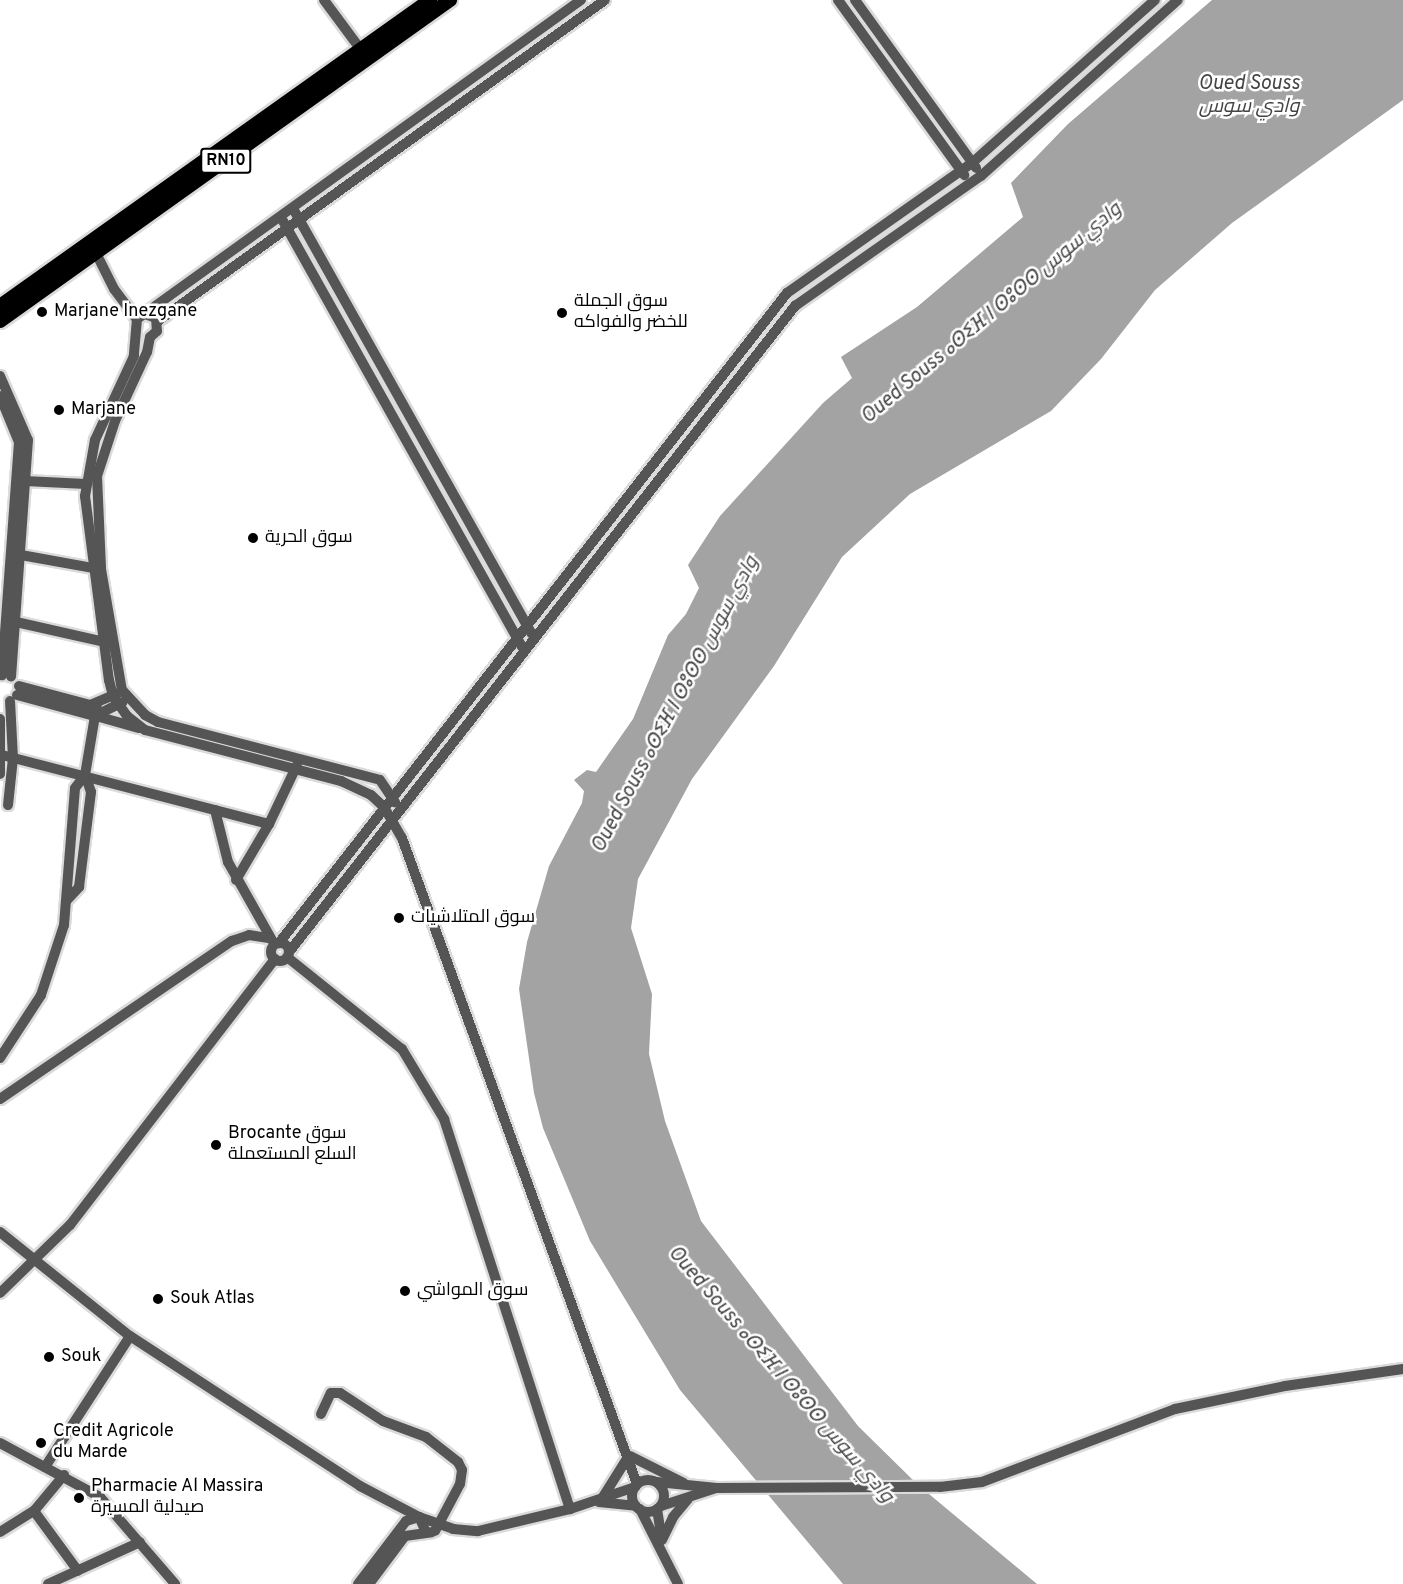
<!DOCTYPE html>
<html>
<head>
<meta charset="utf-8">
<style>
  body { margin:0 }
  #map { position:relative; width:1403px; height:1584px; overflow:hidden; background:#fff; font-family:Overpass,Cairo,"Noto Sans Tifinagh",sans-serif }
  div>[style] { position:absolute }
  .water>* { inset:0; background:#a3a3a3 }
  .roads { filter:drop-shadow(2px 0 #dbdbdb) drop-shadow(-2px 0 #dbdbdb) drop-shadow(0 2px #dbdbdb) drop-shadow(0 -2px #dbdbdb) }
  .minor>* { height:10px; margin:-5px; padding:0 5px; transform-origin:5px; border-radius:5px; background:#555 }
  .minor>.ring { margin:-5px; padding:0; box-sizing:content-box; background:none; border:10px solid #555; border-radius:50% }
  .major>* { height:14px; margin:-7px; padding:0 7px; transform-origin:7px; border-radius:7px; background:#000 }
  .dots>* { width:16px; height:16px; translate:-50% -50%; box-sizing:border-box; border:3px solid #fff; border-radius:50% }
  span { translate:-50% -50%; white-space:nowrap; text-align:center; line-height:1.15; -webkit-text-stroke:5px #fff; paint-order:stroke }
  .shield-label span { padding:2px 4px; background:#fff; border:2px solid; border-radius:4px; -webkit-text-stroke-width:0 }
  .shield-label { font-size:16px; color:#000; font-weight:700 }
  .poi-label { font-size:18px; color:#000 }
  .left { translate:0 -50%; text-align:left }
  .water-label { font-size:20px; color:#444; font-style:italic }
</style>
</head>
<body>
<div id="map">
  <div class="water">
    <div style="clip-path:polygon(1212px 0,1403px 0,1403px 100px,1232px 223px,1155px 290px,1101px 359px,1051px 411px,910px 494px,842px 557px,774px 666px,692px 779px,638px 879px,631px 928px,652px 994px,649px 1054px,665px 1121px,701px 1221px,858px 1426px,917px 1484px,1037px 1584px,843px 1584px,680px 1390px,590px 1241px,543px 1128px,534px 1093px,519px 989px,527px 942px,549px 866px,582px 803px,584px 791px,574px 780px,587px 770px,596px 772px,633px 719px,668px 635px,686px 614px,699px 588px,688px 565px,720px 516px,823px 403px,852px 378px,841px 357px,917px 307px,1023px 217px,1011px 183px,1068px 124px)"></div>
  </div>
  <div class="roads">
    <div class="minor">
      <div style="left:324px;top:0;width:62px;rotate:53.5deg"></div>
      <div style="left:581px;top:0;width:547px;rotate:144.3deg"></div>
      <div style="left:137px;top:319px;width:37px;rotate:95deg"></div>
      <div style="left:134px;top:356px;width:93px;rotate:114.9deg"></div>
      <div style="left:95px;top:440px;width:57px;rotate:100.1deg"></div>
      <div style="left:85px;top:496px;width:186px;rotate:82.6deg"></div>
      <div style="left:109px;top:680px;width:16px;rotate:76deg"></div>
      <div style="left:113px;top:696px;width:24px;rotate:55deg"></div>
      <div style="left:127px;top:716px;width:23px;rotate:38deg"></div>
      <div style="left:145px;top:730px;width:203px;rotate:14.6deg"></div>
      <div style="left:341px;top:781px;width:33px;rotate:25deg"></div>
      <div style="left:371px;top:795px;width:18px;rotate:43deg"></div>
      <div style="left:384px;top:807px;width:36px;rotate:60deg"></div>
      <div style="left:402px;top:838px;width:687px;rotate:70.01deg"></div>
      <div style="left:838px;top:0;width:216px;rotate:54.2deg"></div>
      <div style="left:855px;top:0;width:207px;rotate:54.2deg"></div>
      <div style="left:295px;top:212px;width:483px;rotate:60.7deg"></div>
      <div style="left:283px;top:221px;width:488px;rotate:60.7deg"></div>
      <div style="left:96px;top:253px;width:40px;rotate:63.4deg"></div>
      <div style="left:114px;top:289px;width:38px;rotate:53deg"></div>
      <div style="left:145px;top:314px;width:12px;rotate:20deg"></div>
      <div style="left:156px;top:318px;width:13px;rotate:86deg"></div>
      <div style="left:157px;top:331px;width:9px;rotate:139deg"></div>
      <div style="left:150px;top:337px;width:15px;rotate:101deg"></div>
      <div style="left:147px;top:352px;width:76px;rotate:114.9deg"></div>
      <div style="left:115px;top:421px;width:58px;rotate:108.1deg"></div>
      <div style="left:97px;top:476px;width:93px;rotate:87.5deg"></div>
      <div style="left:101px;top:569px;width:123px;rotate:80.2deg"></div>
      <div style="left:122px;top:690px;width:34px;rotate:47deg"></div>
      <div style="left:145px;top:715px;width:15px;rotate:28deg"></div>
      <div style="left:158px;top:722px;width:229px;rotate:14.6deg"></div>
      <div style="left:380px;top:780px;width:27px;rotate:56deg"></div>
      <div style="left:158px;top:321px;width:550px;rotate:-35.68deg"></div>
      <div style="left:0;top:376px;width:70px;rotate:66.4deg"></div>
      <div style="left:28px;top:440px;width:237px;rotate:94.1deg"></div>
      <div style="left:0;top:396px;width:50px;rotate:67.6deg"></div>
      <div style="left:19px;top:442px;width:234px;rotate:94.2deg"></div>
      <div style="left:25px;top:481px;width:61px;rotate:2.8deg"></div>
      <div style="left:21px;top:555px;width:78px;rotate:10.3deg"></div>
      <div style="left:16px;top:622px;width:95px;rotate:12.7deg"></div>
      <div style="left:19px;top:686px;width:73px;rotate:15deg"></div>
      <div style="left:90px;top:705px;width:30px;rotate:-23deg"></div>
      <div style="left:17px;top:695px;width:81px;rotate:15.1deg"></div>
      <div style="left:95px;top:716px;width:31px;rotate:-27deg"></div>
      <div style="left:96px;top:716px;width:45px;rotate:15.6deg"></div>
      <div style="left:0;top:719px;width:55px;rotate:90deg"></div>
      <div style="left:2px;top:755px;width:276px;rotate:14.5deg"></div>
      <div style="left:269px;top:824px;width:65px;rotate:-64.6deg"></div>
      <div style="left:8px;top:805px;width:47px;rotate:-83.9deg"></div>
      <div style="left:13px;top:758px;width:57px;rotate:-93deg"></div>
      <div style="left:215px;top:810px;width:54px;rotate:76deg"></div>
      <div style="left:228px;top:862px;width:90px;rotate:60.6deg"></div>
      <div style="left:236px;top:880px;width:65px;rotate:-59.5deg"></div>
      <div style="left:67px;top:900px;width:18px;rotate:-47deg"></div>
      <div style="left:79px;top:887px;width:96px;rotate:-82.8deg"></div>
      <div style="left:91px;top:792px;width:18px;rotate:-109deg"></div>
      <div style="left:279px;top:943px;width:825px;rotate:-51.99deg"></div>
      <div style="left:787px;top:293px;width:226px;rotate:-35.1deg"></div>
      <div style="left:972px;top:163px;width:245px;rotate:-41.7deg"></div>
      <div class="ring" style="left:271px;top:943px;width:8px;height:8px"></div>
      <div style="left:289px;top:952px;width:821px;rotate:-51.93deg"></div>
      <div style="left:795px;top:306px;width:227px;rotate:-35deg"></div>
      <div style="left:981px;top:176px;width:264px;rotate:-41.8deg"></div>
      <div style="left:287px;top:957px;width:147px;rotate:38.7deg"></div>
      <div style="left:402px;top:1049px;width:82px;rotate:59deg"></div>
      <div style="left:444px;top:1119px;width:410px;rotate:72.1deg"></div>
      <div style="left:0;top:1058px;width:75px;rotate:-56.9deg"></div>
      <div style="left:41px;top:995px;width:74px;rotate:-71.8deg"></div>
      <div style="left:64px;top:925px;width:137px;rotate:-85.4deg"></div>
      <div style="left:75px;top:788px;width:16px;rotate:-52deg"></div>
      <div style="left:85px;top:775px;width:72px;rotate:-80.4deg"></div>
      <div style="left:0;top:1099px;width:281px;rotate:-34.3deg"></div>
      <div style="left:232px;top:941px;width:18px;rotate:-19deg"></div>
      <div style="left:249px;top:935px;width:20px;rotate:9deg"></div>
      <div style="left:0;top:1232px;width:166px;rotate:38.7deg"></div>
      <div style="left:130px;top:1336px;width:275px;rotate:33.1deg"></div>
      <div style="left:360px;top:1486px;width:67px;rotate:27.7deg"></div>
      <div style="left:419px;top:1517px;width:17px;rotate:65deg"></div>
      <div style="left:0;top:1293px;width:98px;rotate:-44.2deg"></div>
      <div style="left:70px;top:1225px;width:336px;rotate:-52.4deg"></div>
      <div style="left:321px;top:1414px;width:23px;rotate:-65deg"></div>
      <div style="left:331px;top:1393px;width:9px"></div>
      <div style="left:340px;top:1393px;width:51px;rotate:33.1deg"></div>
      <div style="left:383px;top:1421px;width:46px;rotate:20.4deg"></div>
      <div style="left:426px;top:1437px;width:41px;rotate:38deg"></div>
      <div style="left:458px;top:1462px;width:9px;rotate:63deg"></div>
      <div style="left:462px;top:1470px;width:14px;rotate:98deg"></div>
      <div style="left:460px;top:1484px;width:53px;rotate:118deg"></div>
      <div style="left:0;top:1443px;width:114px;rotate:28.4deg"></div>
      <div style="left:100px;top:1497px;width:115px;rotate:49.2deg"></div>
      <div style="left:630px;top:1456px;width:60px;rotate:26.6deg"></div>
      <div style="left:45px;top:1467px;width:156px;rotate:-57deg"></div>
      <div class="ring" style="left:632px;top:1480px;width:22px;height:22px"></div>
      <div style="left:657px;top:1482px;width:60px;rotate:5.7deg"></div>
      <div style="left:717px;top:1488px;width:223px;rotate:-0.3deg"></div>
      <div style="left:940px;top:1487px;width:42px;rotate:-6.8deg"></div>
      <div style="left:982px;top:1482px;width:206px;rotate:-20.7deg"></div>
      <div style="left:1175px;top:1409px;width:112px;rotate:-11.8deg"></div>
      <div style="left:1285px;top:1386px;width:119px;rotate:-8.2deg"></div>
      <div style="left:603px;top:1497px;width:47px;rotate:-58deg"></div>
      <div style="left:599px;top:1502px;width:37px;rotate:6deg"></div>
      <div style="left:661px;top:1506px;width:58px;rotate:-18.1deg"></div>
      <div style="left:640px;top:1509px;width:84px;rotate:63.1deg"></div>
      <div style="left:657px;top:1509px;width:30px;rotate:81deg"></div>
      <div style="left:34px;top:1511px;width:74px;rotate:53.7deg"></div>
      <div style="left:0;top:1532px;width:40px;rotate:-32deg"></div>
      <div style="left:34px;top:1511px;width:47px;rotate:-50.2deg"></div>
      <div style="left:662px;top:1540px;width:25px;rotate:-64deg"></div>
      <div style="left:673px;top:1517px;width:23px;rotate:-50deg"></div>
      <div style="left:48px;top:1584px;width:101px;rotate:-24.5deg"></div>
      <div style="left:358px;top:1584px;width:79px;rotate:-52.7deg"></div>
      <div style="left:406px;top:1521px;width:14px;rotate:-17deg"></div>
      <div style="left:419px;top:1517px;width:36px;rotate:19deg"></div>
      <div style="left:453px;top:1529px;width:25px;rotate:5deg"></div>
      <div style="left:478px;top:1531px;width:95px;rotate:-13.4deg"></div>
      <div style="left:570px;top:1509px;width:69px;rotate:-18.7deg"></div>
      <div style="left:369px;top:1584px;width:60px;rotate:-53.1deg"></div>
      <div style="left:405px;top:1536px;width:27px;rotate:-8deg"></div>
    </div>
    <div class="major">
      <div style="left:0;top:306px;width:528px;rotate:-35.44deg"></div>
      <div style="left:0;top:321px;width:553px;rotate:-35.5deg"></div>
    </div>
  </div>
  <div class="dots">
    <div style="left:42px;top:312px;background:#000"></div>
    <div style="left:562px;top:313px;background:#000"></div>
    <div style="left:59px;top:410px;background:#000"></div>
    <div style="left:253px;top:538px;background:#000"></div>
    <div style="left:399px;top:918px;background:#000"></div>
    <div style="left:216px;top:1145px;background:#000"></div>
    <div style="left:405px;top:1291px;background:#000"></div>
    <div style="left:158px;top:1299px;background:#000"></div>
    <div style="left:49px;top:1357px;background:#000"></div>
    <div style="left:41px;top:1443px;background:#000"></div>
    <div style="left:79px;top:1498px;background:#000"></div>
  </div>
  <div class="shield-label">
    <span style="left:226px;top:161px">RN10</span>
  </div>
  <div class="poi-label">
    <span class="left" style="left:574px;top:313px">سوق الجملة<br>للخضر والفواكه</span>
    <span class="left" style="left:54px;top:312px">Marjane Inezgane</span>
    <span class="left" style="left:71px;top:410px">Marjane</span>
    <span class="left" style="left:265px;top:538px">سوق الحرية</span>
    <span class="left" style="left:411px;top:918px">سوق المتلاشيات</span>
    <span class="left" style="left:228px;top:1145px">Brocante سوق<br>السلع المستعملة</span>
    <span class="left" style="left:417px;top:1291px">سوق المواشي</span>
    <span class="left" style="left:170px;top:1299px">Souk Atlas</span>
    <span class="left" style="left:61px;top:1357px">Souk</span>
    <span class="left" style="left:53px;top:1443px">Credit Agricole<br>du Marde</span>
    <span class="left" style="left:91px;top:1498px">Pharmacie Al Massira<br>صيدلية المسيرة</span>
  </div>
  <div class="water-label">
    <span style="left:1249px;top:96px">Oued Souss<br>وادي سوس</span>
    <span style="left:992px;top:314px;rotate:-40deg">Oued Souss ⴰⵙⵉⴼ ⵏ ⵙⵓⵙⵙ وادي سوس</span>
    <span style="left:676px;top:705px;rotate:-62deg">Oued Souss ⴰⵙⵉⴼ ⵏ ⵙⵓⵙⵙ وادي سوس</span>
    <span style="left:780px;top:1375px;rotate:49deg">Oued Souss ⴰⵙⵉⴼ ⵏ ⵙⵓⵙⵙ وادي سوس</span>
  </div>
</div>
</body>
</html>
